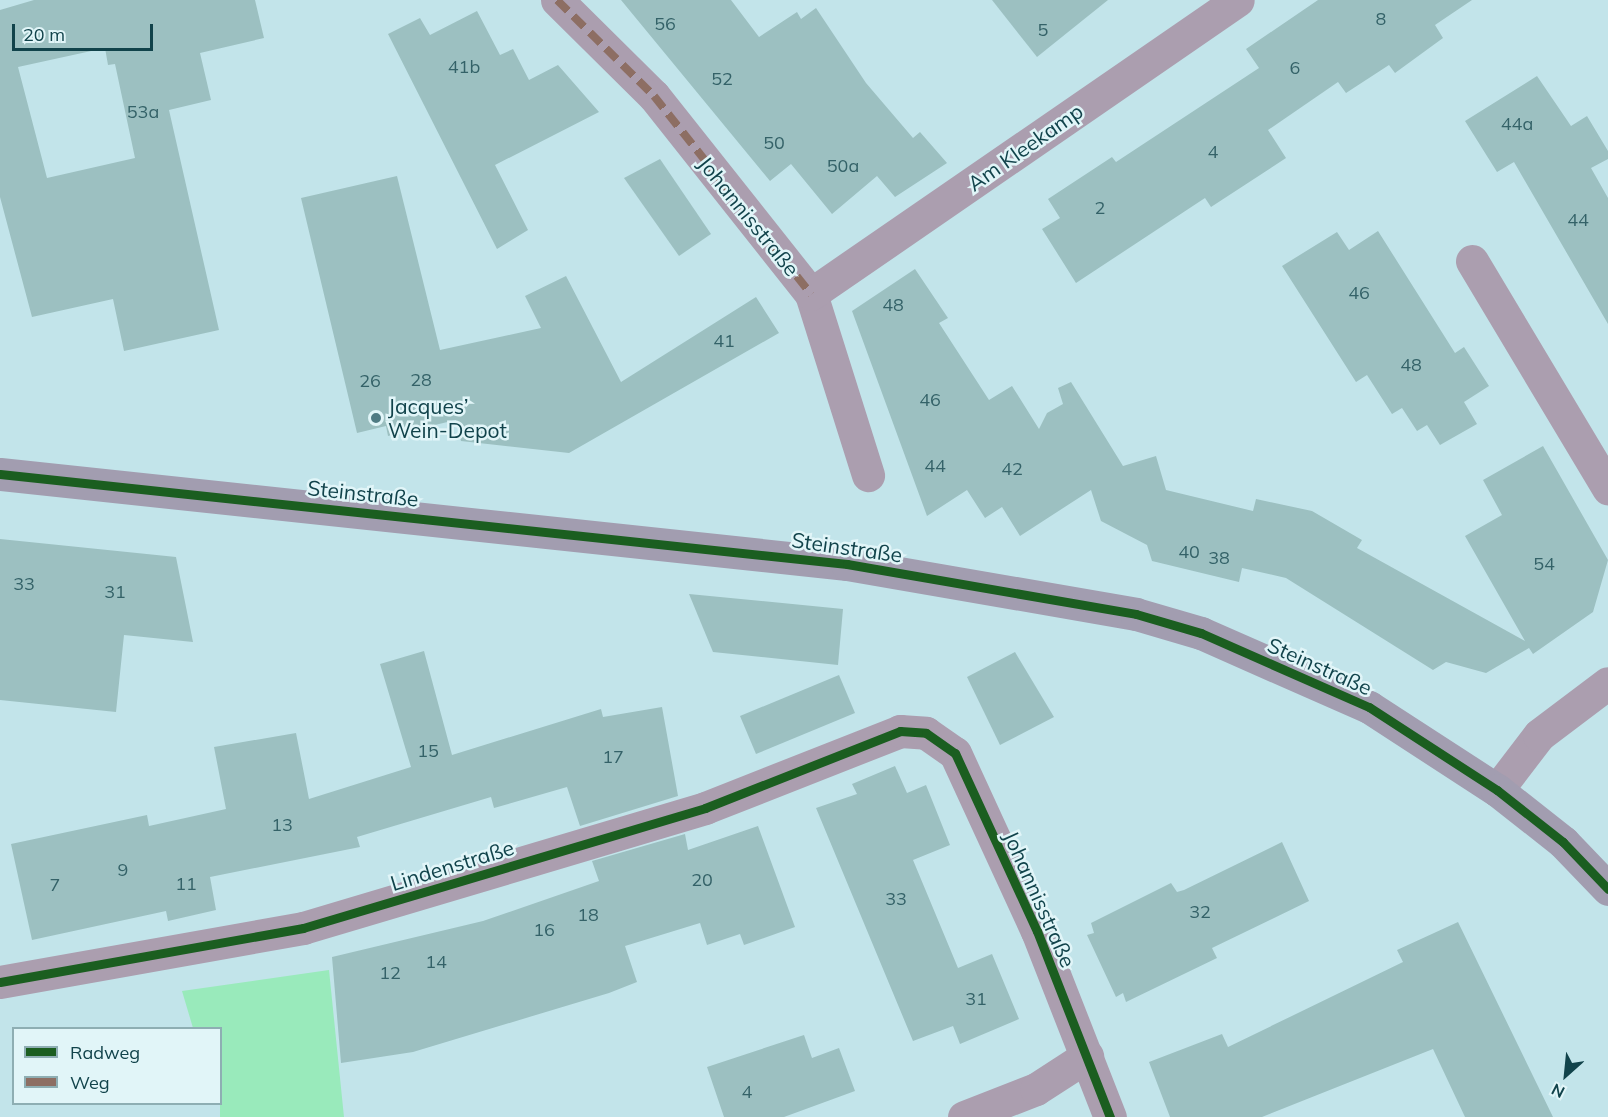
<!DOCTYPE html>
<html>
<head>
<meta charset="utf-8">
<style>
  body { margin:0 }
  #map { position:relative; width:1608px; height:1117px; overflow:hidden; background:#c2e4ea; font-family:Mulish,sans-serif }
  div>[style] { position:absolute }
  .green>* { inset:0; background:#99eabb }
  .building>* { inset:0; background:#9cc0c1 }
  .minor>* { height:33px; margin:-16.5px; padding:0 16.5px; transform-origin:16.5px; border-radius:16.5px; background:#ab9eaf }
  .major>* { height:33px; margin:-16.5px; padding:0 16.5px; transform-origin:16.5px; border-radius:16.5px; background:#a29db0 }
  .quiet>* { height:8px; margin-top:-4px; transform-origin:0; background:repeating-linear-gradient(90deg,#8d6e63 0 15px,transparent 0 23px) }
  .cycleway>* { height:9px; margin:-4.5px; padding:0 4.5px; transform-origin:4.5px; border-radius:4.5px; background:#1b5e20 }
  .dots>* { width:16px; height:16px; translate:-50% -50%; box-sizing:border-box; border:3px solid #e1f5f8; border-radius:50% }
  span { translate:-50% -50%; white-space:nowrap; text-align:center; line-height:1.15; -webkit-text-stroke:5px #e1f5f8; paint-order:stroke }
  .number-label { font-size:18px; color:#346268 }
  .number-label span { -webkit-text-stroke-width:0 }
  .street-label { font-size:21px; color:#11434b }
  .poi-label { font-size:21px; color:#11434b }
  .left { translate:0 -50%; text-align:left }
  .legend { position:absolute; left:12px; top:1027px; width:210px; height:78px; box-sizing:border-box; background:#e1f5f8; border:2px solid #8eaeb3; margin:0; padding:8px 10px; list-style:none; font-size:18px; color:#11434b }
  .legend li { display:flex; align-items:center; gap:12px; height:30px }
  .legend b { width:30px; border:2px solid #8eaeb3 }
  .north { position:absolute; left:1536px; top:1045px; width:60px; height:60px; -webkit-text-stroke:4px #e1f5f8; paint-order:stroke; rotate:207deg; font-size:16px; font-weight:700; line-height:24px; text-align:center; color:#11434b }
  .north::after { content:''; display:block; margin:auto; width:21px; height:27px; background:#11434b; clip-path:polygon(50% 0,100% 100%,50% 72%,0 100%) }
  .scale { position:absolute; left:12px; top:24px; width:141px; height:27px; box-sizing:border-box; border:3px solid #11434b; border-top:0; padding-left:8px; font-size:18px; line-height:21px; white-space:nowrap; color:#11434b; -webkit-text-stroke:4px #e1f5f8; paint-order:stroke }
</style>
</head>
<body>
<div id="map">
  <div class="green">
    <div style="clip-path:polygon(329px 970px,344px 1117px,220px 1117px,220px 1028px,193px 1028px,182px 991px)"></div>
  </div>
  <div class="building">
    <div style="clip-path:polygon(evenodd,34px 0,255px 0,264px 38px,200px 53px,211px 100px,169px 110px,219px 330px,124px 351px,113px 299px,32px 317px,0 197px,0 10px,34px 0,105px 48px,108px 65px,115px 64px,135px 158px,47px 178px,18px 67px,105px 48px)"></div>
    <div style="clip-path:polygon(621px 0,731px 0,759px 37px,797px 12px,801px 19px,816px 8px,866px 83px,913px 138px,920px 132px,947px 163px,895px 197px,877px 176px,832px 214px,791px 164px,770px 181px)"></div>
    <div style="clip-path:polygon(992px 0,1108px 0,1037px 57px)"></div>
    <div style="clip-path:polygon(1318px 0,1472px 0,1435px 25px,1443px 38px,1395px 73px,1389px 65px,1346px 93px,1338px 82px,1268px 130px,1286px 158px,1211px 207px,1205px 198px,1076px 283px,1042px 229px,1060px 218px,1048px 199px,1112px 157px,1116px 162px,1259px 68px,1246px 49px)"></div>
    <div style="clip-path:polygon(477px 11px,500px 55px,513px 49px,529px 80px,558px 65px,599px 112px,495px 165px,528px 230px,497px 249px,388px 34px,420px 18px,430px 35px)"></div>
    <div style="clip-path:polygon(1537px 76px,1571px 126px,1587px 116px,1608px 151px,1608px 159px,1591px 168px,1608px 198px,1608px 324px,1514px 162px,1497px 172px,1465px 121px)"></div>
    <div style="clip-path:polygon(660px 159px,711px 234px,679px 256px,624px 178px)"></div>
    <div style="clip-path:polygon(397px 176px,440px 350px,541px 328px,525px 296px,566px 276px,621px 382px,756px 297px,779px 333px,569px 453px,461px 441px,456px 420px,388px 436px,386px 426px,357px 433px,301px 198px)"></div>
    <div style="clip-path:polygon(1378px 231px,1455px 353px,1464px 347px,1489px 386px,1464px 402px,1477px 424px,1440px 445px,1427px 425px,1417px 431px,1402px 408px,1392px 414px,1367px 375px,1356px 382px,1282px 266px,1337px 232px,1349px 250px)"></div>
    <div style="clip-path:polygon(915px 269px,948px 318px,939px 323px,989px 400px,1012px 386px,1039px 429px,1047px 413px,1063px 404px,1058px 388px,1071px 382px,1123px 466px,1156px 456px,1166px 490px,1253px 511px,1256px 499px,1312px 511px,1362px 540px,1357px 548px,1525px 641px,1465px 536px,1502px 515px,1483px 480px,1543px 446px,1608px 560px,1593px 612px,1533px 654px,1529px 648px,1486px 673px,1446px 662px,1433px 670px,1286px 578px,1242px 568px,1239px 582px,1152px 561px,1147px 545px,1101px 521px,1091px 490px,1020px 536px,1002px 507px,985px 518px,967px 490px,927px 516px,852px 311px)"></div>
    <div style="clip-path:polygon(0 539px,176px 557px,193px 642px,124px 635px,116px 712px,0 700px)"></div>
    <div style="clip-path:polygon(689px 594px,843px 609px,838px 665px,713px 652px)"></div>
    <div style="clip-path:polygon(424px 651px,452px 755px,601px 709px,603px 717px,662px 707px,678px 796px,580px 826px,567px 787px,494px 808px,491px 797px,357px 837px,360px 847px,210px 877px,216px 910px,168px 921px,166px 911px,32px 940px,11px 844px,147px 815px,149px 826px,226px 809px,214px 747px,296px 733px,309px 799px,411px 767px,380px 664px)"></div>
    <div style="clip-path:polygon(1015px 652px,1054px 717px,1000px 745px,967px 677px)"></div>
    <div style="clip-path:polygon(839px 675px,855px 713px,756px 754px,740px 716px)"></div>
    <div style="clip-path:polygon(895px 766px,907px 793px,926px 785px,950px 845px,913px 860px,958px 968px,992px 954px,1019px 1019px,960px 1044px,953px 1026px,913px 1041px,816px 808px,857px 794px,852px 784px)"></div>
    <div style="clip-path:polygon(758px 826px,795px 927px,744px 945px,740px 934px,707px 945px,700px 923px,625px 946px,637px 982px,609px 993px,413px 1052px,341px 1063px,332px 957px,483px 921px,599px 881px,592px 861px,685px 834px,688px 850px)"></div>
    <div style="clip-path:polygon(1282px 842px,1309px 901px,1212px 948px,1217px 958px,1126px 1002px,1123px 993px,1116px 997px,1087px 935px,1094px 933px,1091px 923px,1171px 883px,1177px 892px,1184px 890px)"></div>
    <div style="clip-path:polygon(1458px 922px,1553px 1117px,1465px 1117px,1433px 1049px,1262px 1117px,1170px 1117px,1149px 1062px,1222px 1034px,1228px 1047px,1403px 962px,1397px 950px)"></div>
    <div style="clip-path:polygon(804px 1035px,812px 1058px,839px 1048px,855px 1091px,784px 1117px,724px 1117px,707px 1067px)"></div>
  </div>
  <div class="minor">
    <div style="left:557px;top:0;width:136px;rotate:44.7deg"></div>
    <div style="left:654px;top:96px;width:253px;rotate:51.6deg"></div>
    <div style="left:811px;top:294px;width:190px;rotate:72.5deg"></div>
    <div style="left:1472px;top:261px;width:265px;rotate:59.1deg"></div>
    <div style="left:811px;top:294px;width:518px;rotate:-34.55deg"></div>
    <div style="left:1497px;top:790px;width:69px;rotate:-52.6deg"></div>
    <div style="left:1539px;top:735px;width:86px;rotate:-37deg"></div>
    <div style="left:0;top:982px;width:308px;rotate:-10.1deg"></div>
    <div style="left:303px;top:928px;width:420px;rotate:-16.6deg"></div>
    <div style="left:705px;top:808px;width:210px;rotate:-21.5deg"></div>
    <div style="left:900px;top:731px;width:26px;rotate:4deg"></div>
    <div style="left:926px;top:733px;width:35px;rotate:35deg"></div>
    <div style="left:955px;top:753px;width:196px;rotate:65.3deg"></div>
    <div style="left:1037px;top:931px;width:200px;rotate:68.6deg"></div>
    <div style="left:964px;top:1117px;width:77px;rotate:-21.3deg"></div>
    <div style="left:1036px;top:1089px;width:61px;rotate:-32.9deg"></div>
  </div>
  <div class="major">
    <div style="left:0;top:474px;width:852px;rotate:6.07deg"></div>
    <div style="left:847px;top:564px;width:293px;rotate:9.8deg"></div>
    <div style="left:1136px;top:614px;width:68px;rotate:16.3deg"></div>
    <div style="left:1201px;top:633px;width:184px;rotate:23.8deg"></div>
    <div style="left:1369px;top:707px;width:153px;rotate:33deg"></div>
    <div style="left:1497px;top:790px;width:84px;rotate:38.2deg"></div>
    <div style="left:1563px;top:842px;width:65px;rotate:46.2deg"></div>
  </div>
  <div class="quiet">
    <div style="left:557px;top:0;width:136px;rotate:44.7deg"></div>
    <div style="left:654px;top:96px;width:253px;rotate:51.6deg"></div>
  </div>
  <div class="cycleway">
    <div style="left:0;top:474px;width:852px;rotate:6.07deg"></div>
    <div style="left:847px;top:564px;width:293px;rotate:9.8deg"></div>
    <div style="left:1136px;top:614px;width:68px;rotate:16.3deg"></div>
    <div style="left:1201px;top:633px;width:184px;rotate:23.8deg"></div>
    <div style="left:1369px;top:707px;width:153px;rotate:33deg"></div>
    <div style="left:1497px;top:790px;width:84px;rotate:38.2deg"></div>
    <div style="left:1563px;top:842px;width:65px;rotate:46.2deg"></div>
    <div style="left:0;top:982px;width:308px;rotate:-10.1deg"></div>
    <div style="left:303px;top:928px;width:420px;rotate:-16.6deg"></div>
    <div style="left:705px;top:808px;width:210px;rotate:-21.5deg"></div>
    <div style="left:900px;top:731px;width:26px;rotate:4deg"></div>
    <div style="left:926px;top:733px;width:35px;rotate:35deg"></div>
    <div style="left:955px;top:753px;width:196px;rotate:65.3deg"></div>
    <div style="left:1037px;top:931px;width:200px;rotate:68.6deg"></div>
  </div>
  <div class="dots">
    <div style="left:376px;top:418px;background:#4f7b83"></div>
  </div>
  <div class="number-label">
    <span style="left:1381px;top:19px">8</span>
    <span style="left:665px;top:24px">56</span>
    <span style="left:1043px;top:30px">5</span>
    <span style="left:464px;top:67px">41b</span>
    <span style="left:1295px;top:68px">6</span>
    <span style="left:722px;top:79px">52</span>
    <span style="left:143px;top:112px">53a</span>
    <span style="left:1517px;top:124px">44a</span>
    <span style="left:774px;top:143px">50</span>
    <span style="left:1213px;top:152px">4</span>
    <span style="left:843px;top:166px">50a</span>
    <span style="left:1100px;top:208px">2</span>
    <span style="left:1578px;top:220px">44</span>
    <span style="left:1359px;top:293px">46</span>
    <span style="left:893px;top:305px">48</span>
    <span style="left:724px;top:341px">41</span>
    <span style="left:1411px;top:365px">48</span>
    <span style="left:421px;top:380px">28</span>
    <span style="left:370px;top:381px">26</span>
    <span style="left:930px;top:400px">46</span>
    <span style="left:935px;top:466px">44</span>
    <span style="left:1012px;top:469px">42</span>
    <span style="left:1189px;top:552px">40</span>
    <span style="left:1219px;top:558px">38</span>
    <span style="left:1544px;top:564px">54</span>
    <span style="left:24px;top:584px">33</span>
    <span style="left:115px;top:592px">31</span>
    <span style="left:428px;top:751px">15</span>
    <span style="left:613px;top:757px">17</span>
    <span style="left:282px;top:825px">13</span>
    <span style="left:123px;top:870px">9</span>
    <span style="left:702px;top:880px">20</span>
    <span style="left:186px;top:884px">11</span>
    <span style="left:55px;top:885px">7</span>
    <span style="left:896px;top:899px">33</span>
    <span style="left:1200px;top:912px">32</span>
    <span style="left:588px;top:915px">18</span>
    <span style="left:544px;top:930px">16</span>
    <span style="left:436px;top:962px">14</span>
    <span style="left:390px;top:973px">12</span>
    <span style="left:976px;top:999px">31</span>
    <span style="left:747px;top:1092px">4</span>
  </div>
  <div class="street-label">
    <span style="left:1025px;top:147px;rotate:-35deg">Am Kleekamp</span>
    <span style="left:749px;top:216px;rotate:51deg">Johannisstraße</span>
    <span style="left:363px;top:493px;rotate:6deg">Steinstraße</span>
    <span style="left:847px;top:547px;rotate:8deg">Steinstraße</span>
    <span style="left:1320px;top:666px;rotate:24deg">Steinstraße</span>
    <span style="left:452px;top:865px;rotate:-17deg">Lindenstraße</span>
    <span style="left:1040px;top:899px;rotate:66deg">Johannisstraße</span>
  </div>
  <div class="poi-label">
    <span class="left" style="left:388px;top:418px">Jacques’<br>Wein-Depot</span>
  </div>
  <ul class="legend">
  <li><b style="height:8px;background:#1b5e20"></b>Radweg</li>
  <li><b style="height:8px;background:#8d6e63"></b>Weg</li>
  </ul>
  <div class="north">N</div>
  <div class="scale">20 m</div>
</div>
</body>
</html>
